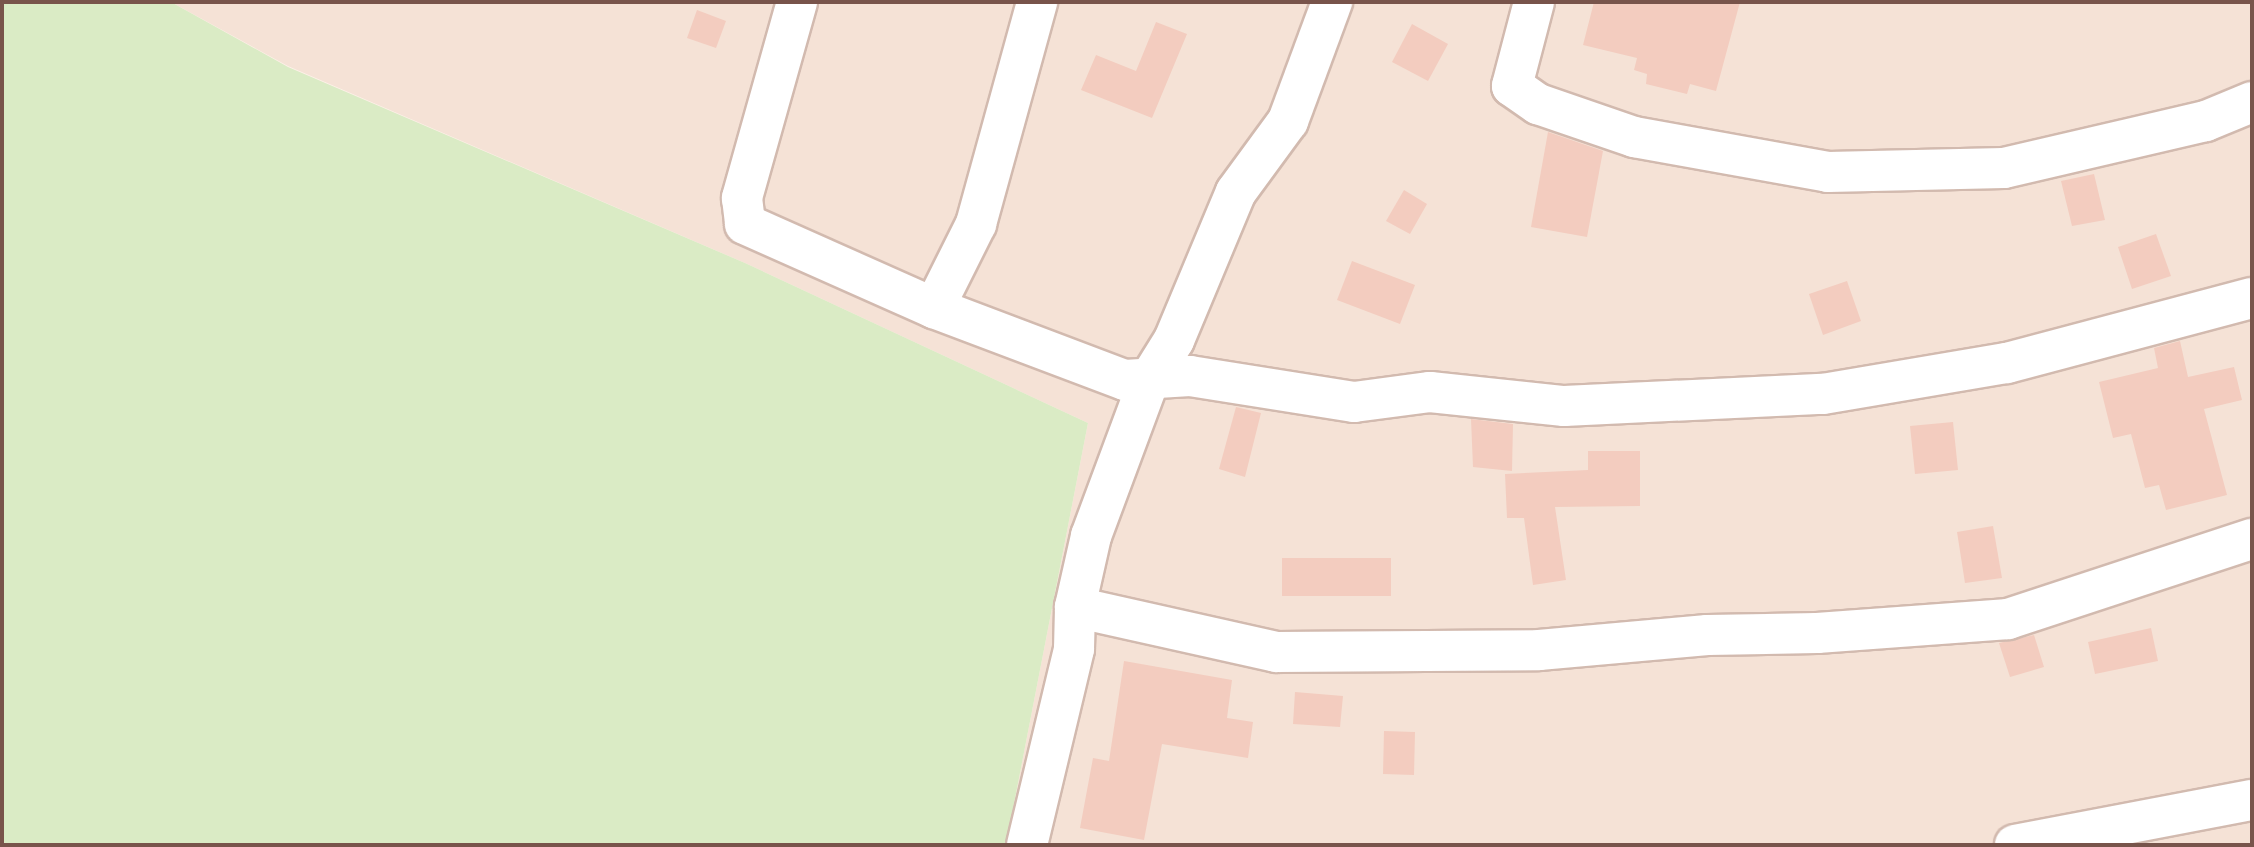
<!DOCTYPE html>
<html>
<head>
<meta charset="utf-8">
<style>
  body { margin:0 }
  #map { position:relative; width:2254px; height:847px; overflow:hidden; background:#fdf1e8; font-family:"Open Sans",sans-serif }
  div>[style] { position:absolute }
  .residential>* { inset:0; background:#f5e2d6 }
  .green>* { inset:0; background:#daebc5 }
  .building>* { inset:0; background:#f3ccbf }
  .roads { filter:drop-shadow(2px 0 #d2baaf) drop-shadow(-2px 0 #d2baaf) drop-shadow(0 2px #d2baaf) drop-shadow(0 -2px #d2baaf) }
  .street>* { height:40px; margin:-20px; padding:0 20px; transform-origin:20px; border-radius:20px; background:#fff }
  span { translate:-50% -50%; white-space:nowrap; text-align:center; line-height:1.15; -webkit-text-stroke:6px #fff6ee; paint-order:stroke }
  .frame { position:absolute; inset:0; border:4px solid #78544b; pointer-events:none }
</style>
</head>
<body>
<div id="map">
  <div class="residential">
    <div style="clip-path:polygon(171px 2px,2252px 2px,2252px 845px,1006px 845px,1088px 423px,745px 263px,288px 66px)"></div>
  </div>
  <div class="green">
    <div style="clip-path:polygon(2px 2px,171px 2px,288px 67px,745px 263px,1088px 423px,1006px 845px,2px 845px)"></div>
  </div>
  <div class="building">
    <div style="clip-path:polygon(1594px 2px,1740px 2px,1716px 91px,1690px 84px,1687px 94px,1646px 84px,1647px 74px,1634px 70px,1637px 58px,1583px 45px)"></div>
    <div style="clip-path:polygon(697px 10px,726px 21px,716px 48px,687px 38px)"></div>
    <div style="clip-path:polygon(1156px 22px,1187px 34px,1152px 118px,1081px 90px,1096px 55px,1136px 71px)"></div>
    <div style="clip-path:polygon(1412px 24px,1448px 44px,1428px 81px,1392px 62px)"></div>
    <div style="clip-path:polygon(1548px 132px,1603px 151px,1587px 237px,1531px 227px)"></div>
    <div style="clip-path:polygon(2094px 174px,2105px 220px,2072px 226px,2061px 181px)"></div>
    <div style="clip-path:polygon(1404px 190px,1427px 204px,1410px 234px,1386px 221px)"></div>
    <div style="clip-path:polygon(2156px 234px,2171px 276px,2132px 289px,2118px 247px)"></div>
    <div style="clip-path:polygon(1352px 261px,1415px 285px,1400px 324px,1337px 300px)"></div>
    <div style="clip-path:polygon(1847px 281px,1861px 321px,1823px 335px,1809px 294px)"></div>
    <div style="clip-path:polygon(2180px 341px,2188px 377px,2234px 367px,2242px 400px,2204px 409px,2227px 495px,2166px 510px,2159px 485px,2145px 488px,2131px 434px,2113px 438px,2099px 382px,2158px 368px,2154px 348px)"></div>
    <div style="clip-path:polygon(1236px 407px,1261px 413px,1245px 477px,1219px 469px)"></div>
    <div style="clip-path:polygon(1471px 419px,1513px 424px,1512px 471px,1473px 467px)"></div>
    <div style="clip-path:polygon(1953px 422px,1958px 470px,1915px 474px,1910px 426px)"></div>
    <div style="clip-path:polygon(1588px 451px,1640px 451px,1640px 506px,1555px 507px,1566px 580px,1533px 585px,1524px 518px,1507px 518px,1505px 474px,1588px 470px)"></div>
    <div style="clip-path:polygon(1993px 526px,2002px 578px,1965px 583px,1957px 532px)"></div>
    <div style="clip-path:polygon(1282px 558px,1391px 558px,1391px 596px,1282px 596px)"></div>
    <div style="clip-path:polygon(2151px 628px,2158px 661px,2095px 674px,2088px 642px)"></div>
    <div style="clip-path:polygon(2034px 635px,2044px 667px,2010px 677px,1999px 643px)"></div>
    <div style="clip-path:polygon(1124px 661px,1232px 680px,1227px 718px,1253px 722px,1248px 758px,1162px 744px,1144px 840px,1080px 828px,1093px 758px,1109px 761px)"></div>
    <div style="clip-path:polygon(1295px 692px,1343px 696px,1340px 727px,1293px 724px)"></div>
    <div style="clip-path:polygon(1384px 731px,1415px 732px,1414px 775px,1383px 774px)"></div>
  </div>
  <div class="roads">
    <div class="street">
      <div style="left:797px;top:2px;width:204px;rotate:105.7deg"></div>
      <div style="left:742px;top:198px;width:26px;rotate:83deg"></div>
      <div style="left:745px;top:224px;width:207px;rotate:24deg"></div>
      <div style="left:934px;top:308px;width:204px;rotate:20.7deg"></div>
      <div style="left:1125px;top:380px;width:65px;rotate:-3.5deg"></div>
      <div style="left:1190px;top:376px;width:166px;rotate:9deg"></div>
      <div style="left:1354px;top:402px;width:77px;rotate:-7.5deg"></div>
      <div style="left:1430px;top:392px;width:135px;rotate:6deg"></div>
      <div style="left:1564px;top:406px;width:259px;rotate:-2.7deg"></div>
      <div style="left:1823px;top:394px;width:187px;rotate:-9.6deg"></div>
      <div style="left:2007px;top:363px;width:253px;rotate:-14.9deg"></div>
      <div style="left:1534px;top:2px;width:87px;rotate:104.7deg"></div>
      <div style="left:1512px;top:86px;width:32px;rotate:35deg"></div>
      <div style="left:1538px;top:104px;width:102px;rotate:19deg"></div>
      <div style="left:1634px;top:137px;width:197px;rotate:10.2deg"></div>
      <div style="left:1828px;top:172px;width:176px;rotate:-1.3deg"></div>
      <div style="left:2004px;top:168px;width:207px;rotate:-13.1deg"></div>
      <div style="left:2206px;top:121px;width:50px;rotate:-22.4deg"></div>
      <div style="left:934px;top:308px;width:94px;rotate:-63.4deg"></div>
      <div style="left:976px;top:224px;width:230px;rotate:-74.6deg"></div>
      <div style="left:1075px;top:607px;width:206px;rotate:12.6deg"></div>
      <div style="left:1276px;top:652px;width:263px;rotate:-0.4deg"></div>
      <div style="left:1539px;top:650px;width:169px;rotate:-5.1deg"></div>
      <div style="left:1707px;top:635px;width:110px;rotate:-1deg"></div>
      <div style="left:1817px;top:633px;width:192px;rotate:-4.2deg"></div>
      <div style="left:2008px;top:619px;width:257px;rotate:-18.2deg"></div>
      <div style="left:1027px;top:845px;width:202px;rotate:-76.5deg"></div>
      <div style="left:1074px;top:649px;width:42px;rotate:-88.6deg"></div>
      <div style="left:1075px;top:607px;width:73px;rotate:-77.3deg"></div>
      <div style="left:1091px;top:536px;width:166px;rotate:-69.6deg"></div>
      <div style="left:1149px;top:380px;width:47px;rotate:-58deg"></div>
      <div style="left:1174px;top:340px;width:160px;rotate:-67.3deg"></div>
      <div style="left:1236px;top:192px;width:88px;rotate:-53.8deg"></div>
      <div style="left:1288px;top:121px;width:127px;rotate:-69.7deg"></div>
      <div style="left:2015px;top:845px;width:241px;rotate:-10.8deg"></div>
    </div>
  </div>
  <div class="frame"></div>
</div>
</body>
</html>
